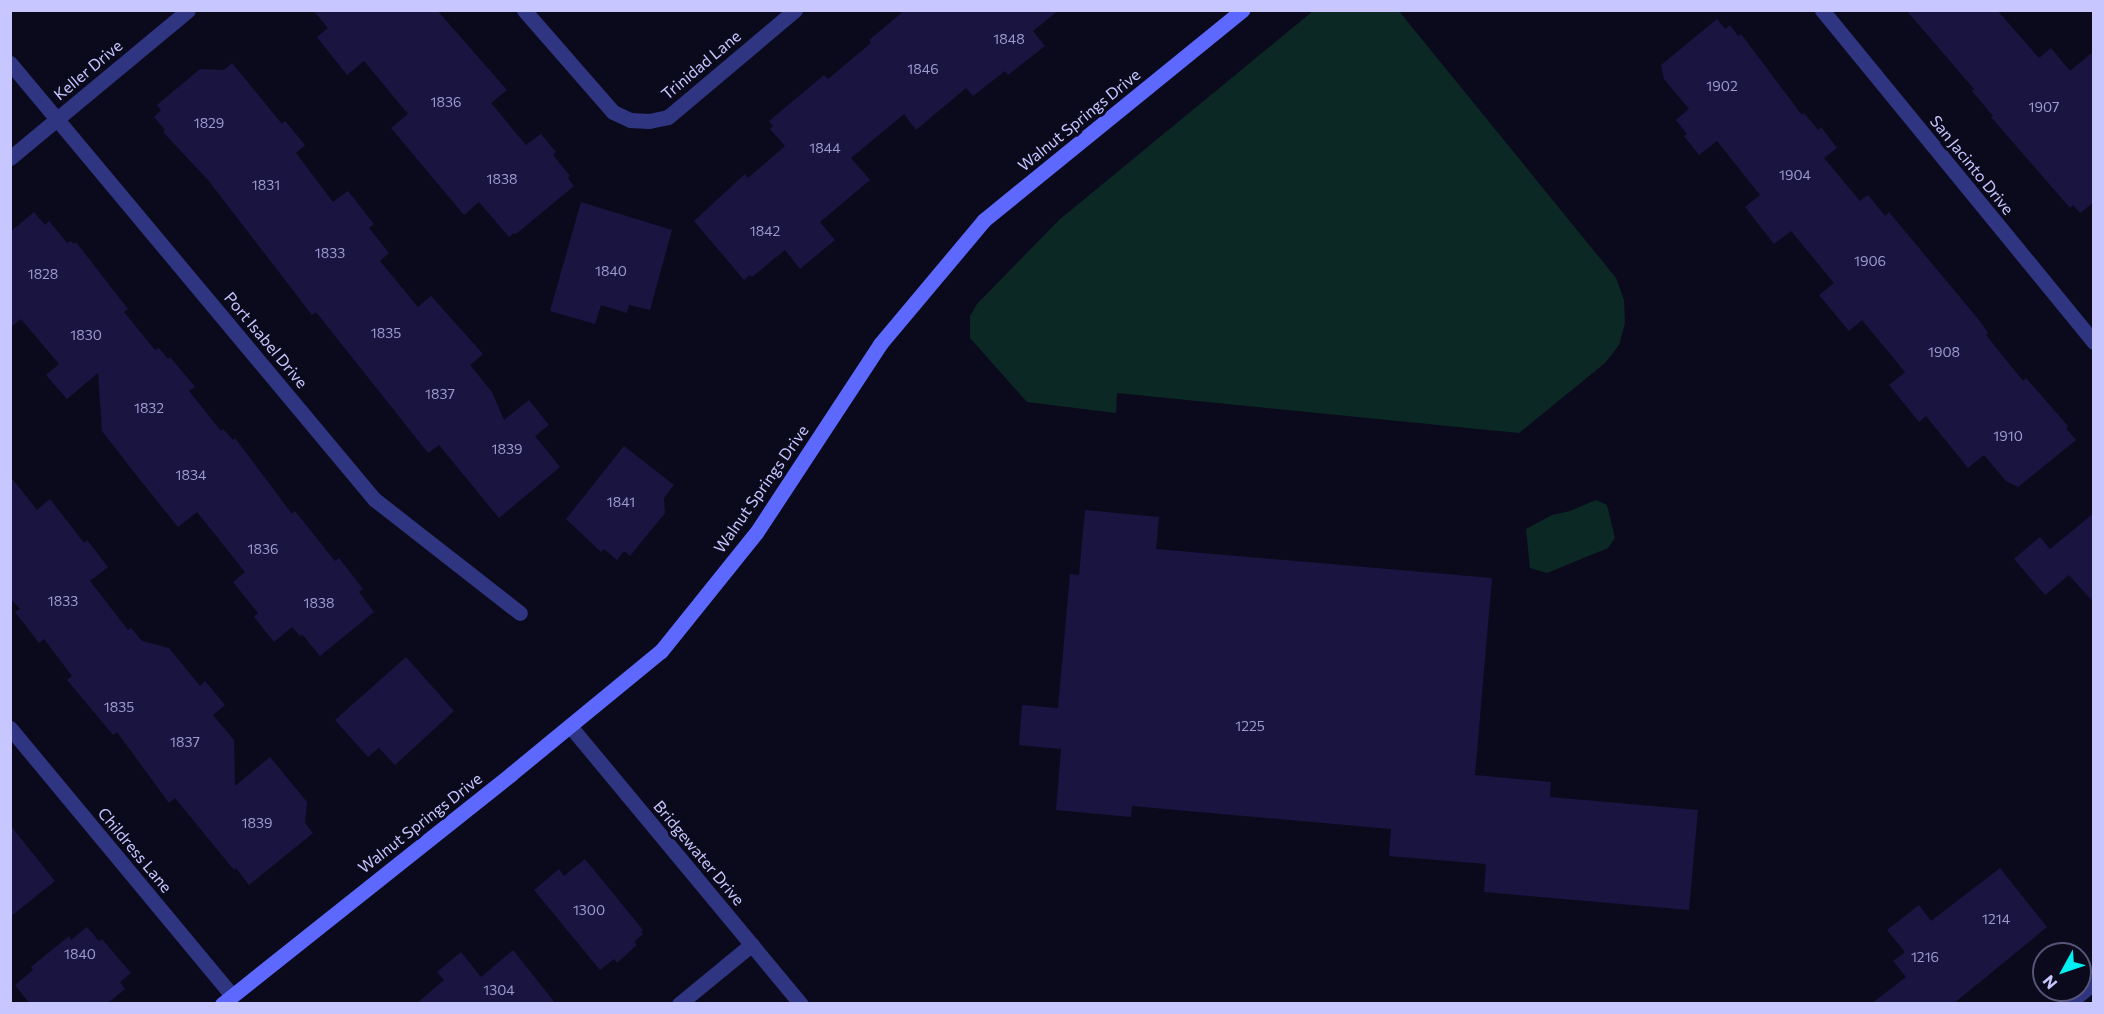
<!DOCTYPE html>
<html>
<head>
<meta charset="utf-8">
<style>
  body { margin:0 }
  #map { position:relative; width:2104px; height:1014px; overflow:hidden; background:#0b0a1d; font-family:Commissioner,sans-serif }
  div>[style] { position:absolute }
  .green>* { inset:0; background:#0c2824 }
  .building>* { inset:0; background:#191440 }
  .street>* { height:15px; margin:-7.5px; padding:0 7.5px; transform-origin:7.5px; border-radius:7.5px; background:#303581 }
  .secondary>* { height:15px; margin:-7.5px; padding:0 7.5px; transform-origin:7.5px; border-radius:7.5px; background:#5d68ff }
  span { translate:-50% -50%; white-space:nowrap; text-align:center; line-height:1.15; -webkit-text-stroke:6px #0b0a1d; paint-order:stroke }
  .number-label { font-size:14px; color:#9c9acf }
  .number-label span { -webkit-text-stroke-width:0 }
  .street-label { font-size:16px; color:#c7c6ff }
  .frame { position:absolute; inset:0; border:12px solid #c7c6ff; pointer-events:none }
  .north { position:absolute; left:2032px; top:942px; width:60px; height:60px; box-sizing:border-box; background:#0b0a1d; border:2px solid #565577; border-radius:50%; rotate:230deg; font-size:16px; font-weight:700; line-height:24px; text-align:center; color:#c7c6ff }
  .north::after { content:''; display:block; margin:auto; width:21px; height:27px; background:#00eff1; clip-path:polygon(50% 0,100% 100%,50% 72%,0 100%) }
</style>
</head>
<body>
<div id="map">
  <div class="green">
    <div style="clip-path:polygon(1398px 10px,1616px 278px,1624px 300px,1625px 323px,1619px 345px,1605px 363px,1519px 433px,1117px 393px,1116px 413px,1027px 402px,970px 338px,970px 316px,977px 304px,1059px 220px,1313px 11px)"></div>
    <div style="clip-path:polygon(1596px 500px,1607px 505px,1615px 538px,1608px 548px,1547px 573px,1530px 568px,1526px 529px,1552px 515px,1570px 511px)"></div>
  </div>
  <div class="building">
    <div style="clip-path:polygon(313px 10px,437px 10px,507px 90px,491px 103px,526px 145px,541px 134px,556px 152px,553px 155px,570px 176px,568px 178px,574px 186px,516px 234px,514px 233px,509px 237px,479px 202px,464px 215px,391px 128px,408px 114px,364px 61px,347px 75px,317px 37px,328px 28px)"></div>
    <div style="clip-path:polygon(905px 10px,1059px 10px,1033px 31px,1045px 46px,1008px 75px,1005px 71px,973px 96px,966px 88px,916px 130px,904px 114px,851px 158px,870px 180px,820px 222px,835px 240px,800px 269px,785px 250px,752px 277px,750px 275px,744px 280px,694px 221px,745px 174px,748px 178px,785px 146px,770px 129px,773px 126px,769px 121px,824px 75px,828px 79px,871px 43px,869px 40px)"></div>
    <div style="clip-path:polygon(1906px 10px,1997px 10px,2039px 58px,2051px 48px,2070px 71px,2094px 51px,2094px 202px,2080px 213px,2073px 205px,2070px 208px,1991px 117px,1993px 116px,1972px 91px,1974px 89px)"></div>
    <div style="clip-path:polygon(1717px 19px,1725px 29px,1730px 25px,1738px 36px,1741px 34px,1802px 115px,1804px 113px,1818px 130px,1821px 127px,1837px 148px,1824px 158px,1860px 201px,1868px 195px,1885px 216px,1889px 212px,1979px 320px,1988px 333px,1986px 335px,2023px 381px,2026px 378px,2068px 426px,2066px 428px,2076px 440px,2018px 487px,2006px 481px,1984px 455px,1968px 468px,1926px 416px,1919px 422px,1889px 385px,1905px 372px,1862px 320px,1849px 331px,1819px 295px,1834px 283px,1791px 231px,1774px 244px,1745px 207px,1760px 195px,1717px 141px,1699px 155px,1684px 136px,1687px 134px,1676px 120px,1689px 109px,1664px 79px,1661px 65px)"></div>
    <div style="clip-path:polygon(232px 63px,282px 124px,285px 121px,305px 145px,296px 153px,333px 202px,348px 191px,374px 224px,369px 228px,389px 253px,380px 261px,418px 307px,431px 296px,483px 354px,470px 365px,492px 392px,504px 420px,529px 400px,549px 425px,535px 436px,560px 467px,499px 518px,439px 445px,428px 453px,316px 312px,312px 315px,208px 180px,163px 132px,165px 130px,154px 117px,161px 110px,157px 105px,200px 69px,224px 70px)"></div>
    <div style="clip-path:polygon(581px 202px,672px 230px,650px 310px,629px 305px,627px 313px,601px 305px,595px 324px,550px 311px)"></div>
    <div style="clip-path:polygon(34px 212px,45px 225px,49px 221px,67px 243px,71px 241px,74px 244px,76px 242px,128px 309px,124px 312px,155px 350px,159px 348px,168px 359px,170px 357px,195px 387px,189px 391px,221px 431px,223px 429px,233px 440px,235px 438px,292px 514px,295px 511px,335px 561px,339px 558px,363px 589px,359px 592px,374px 612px,320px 656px,302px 634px,300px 636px,292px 627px,274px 642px,254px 617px,258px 613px,233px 582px,245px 572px,197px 512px,178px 527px,137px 476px,102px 431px,98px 373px,67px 399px,46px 375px,59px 364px,21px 319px,10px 328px,10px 232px)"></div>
    <div style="clip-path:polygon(624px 446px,674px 485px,664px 498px,665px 513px,630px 556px,624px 551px,617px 560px,604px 549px,601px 552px,566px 519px)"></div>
    <div style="clip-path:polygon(10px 476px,37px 510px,50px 499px,84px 543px,87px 540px,108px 567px,90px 581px,128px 630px,131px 628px,142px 641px,169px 648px,200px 686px,205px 681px,225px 705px,213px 715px,234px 740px,235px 786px,270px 757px,307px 802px,305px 823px,313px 833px,249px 885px,236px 868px,234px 870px,175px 798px,169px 803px,117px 732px,113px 735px,67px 680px,72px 676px,44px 639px,39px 643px,15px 612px,20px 609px,10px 598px)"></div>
    <div style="clip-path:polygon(1085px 510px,1159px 517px,1156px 549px,1492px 578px,1475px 775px,1551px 782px,1550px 797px,1698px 810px,1689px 910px,1484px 892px,1486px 864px,1389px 856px,1391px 829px,1132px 806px,1131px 817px,1056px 810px,1061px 749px,1019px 745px,1022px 705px,1058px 708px,1070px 574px,1079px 575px)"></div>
    <div style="clip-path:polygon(2094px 513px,2094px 603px,2069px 575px,2045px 595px,2014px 559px,2040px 537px,2050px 549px)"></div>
    <div style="clip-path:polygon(406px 657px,454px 711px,395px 765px,379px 748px,368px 757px,335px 720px)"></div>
    <div style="clip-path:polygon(10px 825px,55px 881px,10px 917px)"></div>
    <div style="clip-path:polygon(585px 859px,643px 930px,641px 932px,643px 934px,634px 942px,637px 945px,617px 963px,614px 959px,600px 970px,534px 890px,559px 869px,564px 876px)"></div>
    <div style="clip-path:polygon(2000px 868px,2047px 927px,1953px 1004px,1871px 1004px,1906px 977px,1893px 961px,1905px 952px,1887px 930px,1919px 905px,1931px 921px)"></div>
    <div style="clip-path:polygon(87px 927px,99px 941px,102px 939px,131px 973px,120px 982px,125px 989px,107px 1004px,30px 1004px,15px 985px,33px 970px,31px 967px,69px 936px,71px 940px)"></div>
    <div style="clip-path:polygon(513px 950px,556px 1004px,416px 1004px,444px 980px,437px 972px,461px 952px,481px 977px)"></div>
  </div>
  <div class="street">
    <div style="left:524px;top:10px;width:135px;rotate:48.9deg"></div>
    <div style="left:613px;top:112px;width:19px;rotate:25deg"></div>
    <div style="left:630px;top:120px;width:19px;rotate:3deg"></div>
    <div style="left:649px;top:121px;width:19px;rotate:-12deg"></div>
    <div style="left:668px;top:117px;width:166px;rotate:-40.1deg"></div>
    <div style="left:1822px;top:10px;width:429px;rotate:50.7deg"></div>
    <div style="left:10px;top:63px;width:568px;rotate:50.14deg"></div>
    <div style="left:374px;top:499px;width:185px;rotate:38deg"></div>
    <div style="left:10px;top:158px;width:231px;rotate:-39.7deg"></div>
    <div style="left:570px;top:726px;width:361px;rotate:50.3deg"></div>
    <div style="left:10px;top:728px;width:347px;rotate:50.3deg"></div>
    <div style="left:679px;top:1004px;width:94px;rotate:-39.4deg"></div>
    <div style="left:2068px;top:1004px;width:34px;rotate:-40deg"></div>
  </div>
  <div class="secondary">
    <div style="left:222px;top:1004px;width:369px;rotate:-38.5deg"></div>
    <div style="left:511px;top:774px;width:194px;rotate:-39.4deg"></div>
    <div style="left:661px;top:651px;width:151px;rotate:-51.2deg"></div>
    <div style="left:756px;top:533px;width:226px;rotate:-56.7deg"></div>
    <div style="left:880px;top:344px;width:162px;rotate:-50deg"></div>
    <div style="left:984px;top:220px;width:333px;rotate:-39.1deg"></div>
  </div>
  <div class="number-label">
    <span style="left:1009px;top:39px">1848</span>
    <span style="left:923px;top:69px">1846</span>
    <span style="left:1722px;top:86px">1902</span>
    <span style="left:446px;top:102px">1836</span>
    <span style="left:2044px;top:107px">1907</span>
    <span style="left:209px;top:123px">1829</span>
    <span style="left:825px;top:148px">1844</span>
    <span style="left:1795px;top:175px">1904</span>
    <span style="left:502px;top:179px">1838</span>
    <span style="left:266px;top:185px">1831</span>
    <span style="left:765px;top:231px">1842</span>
    <span style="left:330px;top:253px">1833</span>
    <span style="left:1870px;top:261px">1906</span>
    <span style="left:611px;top:271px">1840</span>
    <span style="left:43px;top:274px">1828</span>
    <span style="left:386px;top:333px">1835</span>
    <span style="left:86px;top:335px">1830</span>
    <span style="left:1944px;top:352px">1908</span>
    <span style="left:440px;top:394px">1837</span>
    <span style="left:149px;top:408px">1832</span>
    <span style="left:2008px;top:436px">1910</span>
    <span style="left:507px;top:449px">1839</span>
    <span style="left:191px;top:475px">1834</span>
    <span style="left:621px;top:502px">1841</span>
    <span style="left:263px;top:549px">1836</span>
    <span style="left:63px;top:601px">1833</span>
    <span style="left:319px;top:603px">1838</span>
    <span style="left:119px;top:707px">1835</span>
    <span style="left:1250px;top:726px">1225</span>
    <span style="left:185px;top:742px">1837</span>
    <span style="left:257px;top:823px">1839</span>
    <span style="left:589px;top:910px">1300</span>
    <span style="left:1996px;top:919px">1214</span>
    <span style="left:80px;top:954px">1840</span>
    <span style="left:1925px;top:957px">1216</span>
    <span style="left:499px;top:990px">1304</span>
  </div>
  <div class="street-label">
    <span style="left:701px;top:65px;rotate:-40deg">Trinidad Lane</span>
    <span style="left:88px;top:70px;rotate:-40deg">Keller Drive</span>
    <span style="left:1079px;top:120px;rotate:-39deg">Walnut Springs Drive</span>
    <span style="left:1972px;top:165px;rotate:51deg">San Jacinto Drive</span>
    <span style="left:266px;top:340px;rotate:50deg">Port Isabel Drive</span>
    <span style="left:761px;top:489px;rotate:-55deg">Walnut Springs Drive</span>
    <span style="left:420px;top:823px;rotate:-38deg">Walnut Springs Drive</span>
    <span style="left:135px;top:850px;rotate:50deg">Childress Lane</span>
    <span style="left:699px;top:853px;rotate:50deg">Bridgewater Drive</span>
  </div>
  <div class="frame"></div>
  <div class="north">N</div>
</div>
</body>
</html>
